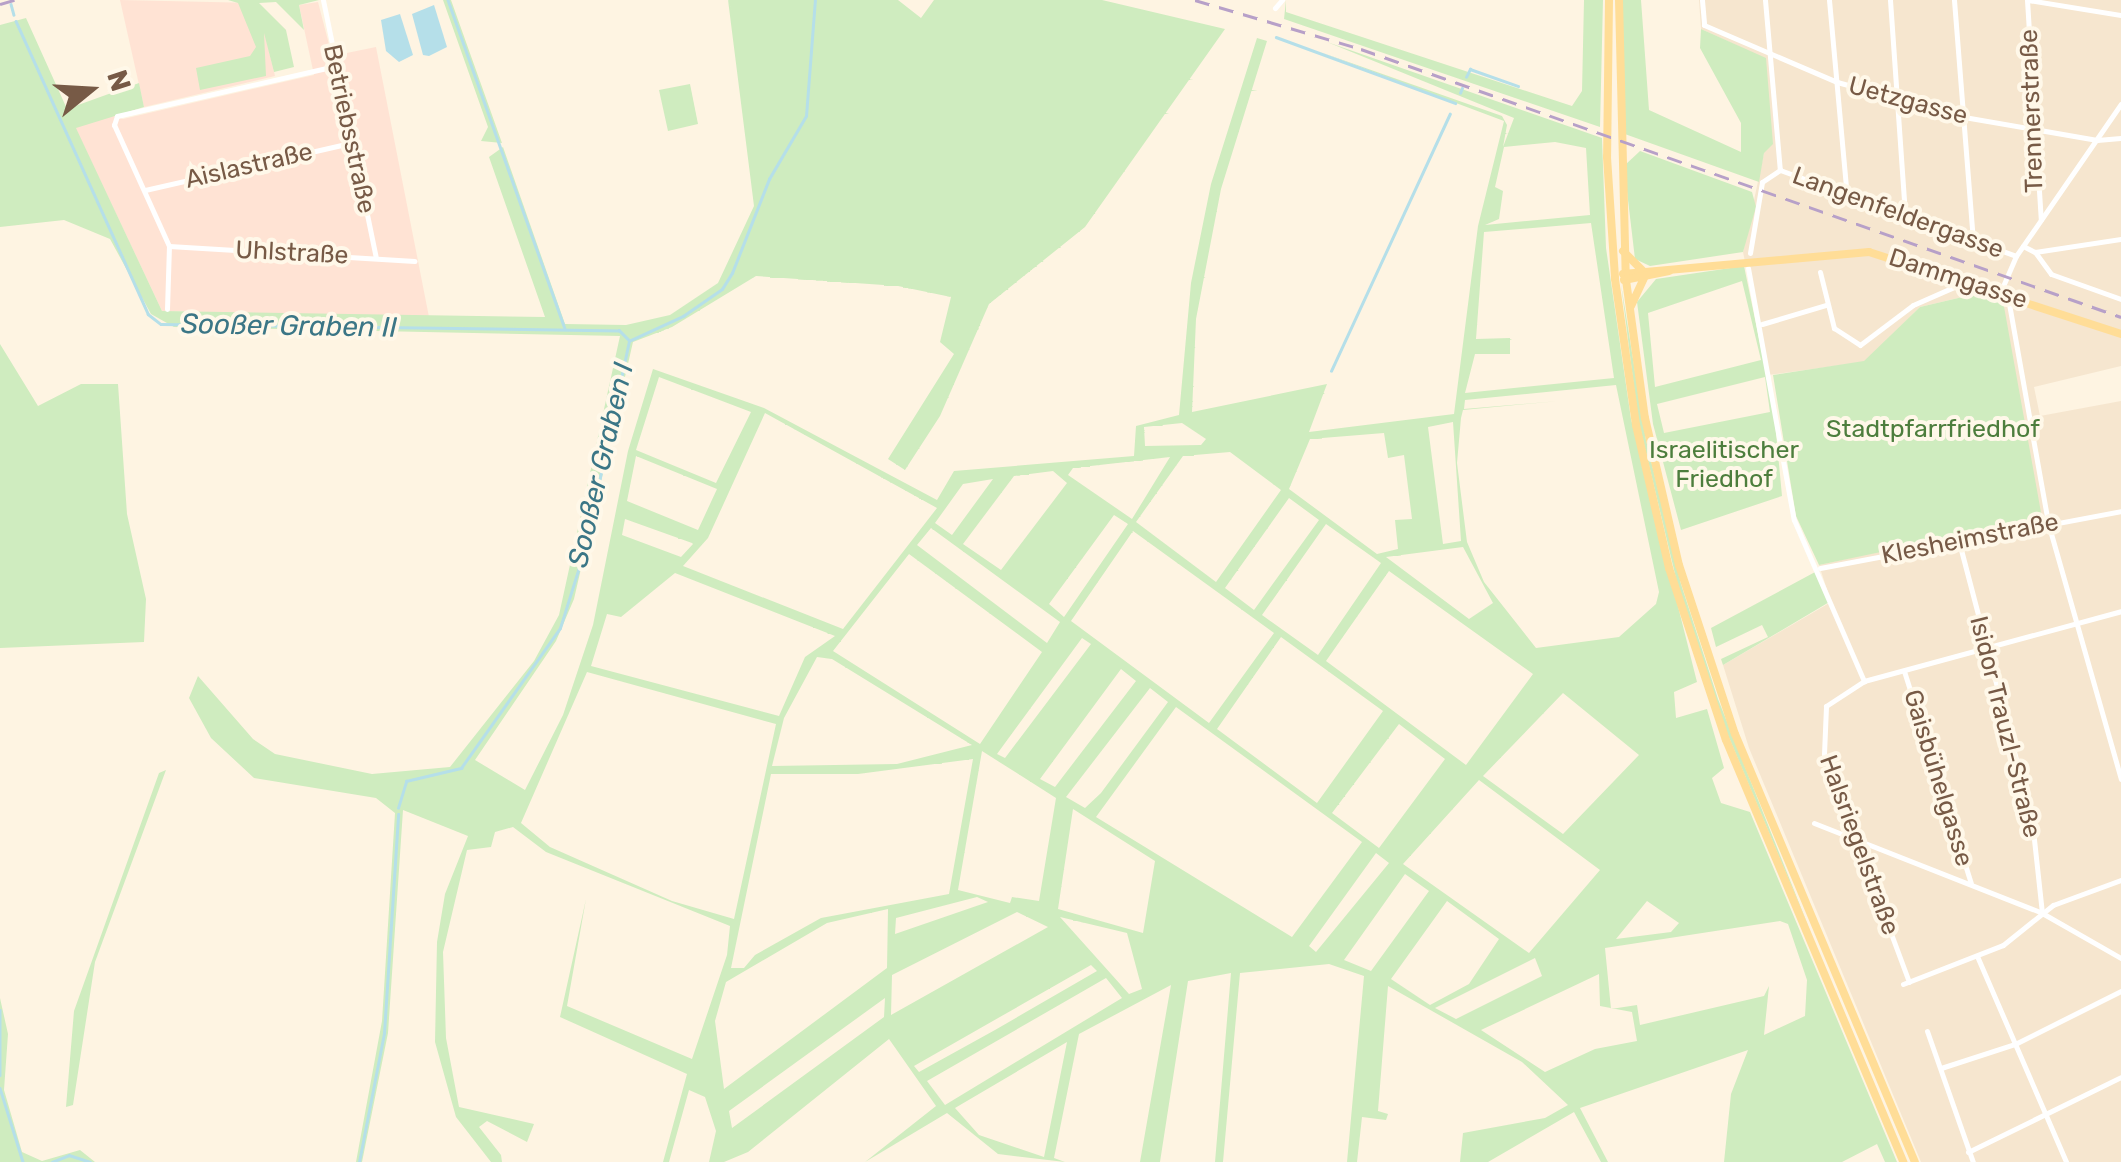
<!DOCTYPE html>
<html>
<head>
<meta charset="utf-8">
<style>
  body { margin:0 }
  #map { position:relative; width:2121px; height:1162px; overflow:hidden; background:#fef4e2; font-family:Rubik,sans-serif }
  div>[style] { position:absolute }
  .residential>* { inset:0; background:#f6e6cf }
  .commercial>* { inset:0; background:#ffe3d4 }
  .green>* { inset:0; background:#cfecbf }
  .water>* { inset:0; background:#b5dfe9 }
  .stream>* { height:2.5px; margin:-1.25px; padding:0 1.25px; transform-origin:1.25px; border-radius:1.25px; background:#b5dfe9 }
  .street>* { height:5px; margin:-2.5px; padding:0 2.5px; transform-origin:2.5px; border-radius:2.5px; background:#fff }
  .primary>* { height:8px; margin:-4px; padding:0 4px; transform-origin:4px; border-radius:4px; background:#ffdd97 }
  .rail>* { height:2.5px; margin-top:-1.25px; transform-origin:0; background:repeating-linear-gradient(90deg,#b7a0c8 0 15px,transparent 0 25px) }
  span { translate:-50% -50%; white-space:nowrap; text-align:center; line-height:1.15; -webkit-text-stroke:8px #fff8e9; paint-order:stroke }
  .street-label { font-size:25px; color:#775a46 }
  .park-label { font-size:25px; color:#4d7e3d }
  .water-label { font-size:28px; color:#3b7686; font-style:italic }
  .north { position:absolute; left:40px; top:40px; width:100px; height:100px; -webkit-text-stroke:8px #fff8e9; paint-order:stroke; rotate:72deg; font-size:28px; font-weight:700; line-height:40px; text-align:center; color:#775a46 }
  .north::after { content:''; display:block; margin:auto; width:35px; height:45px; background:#775a46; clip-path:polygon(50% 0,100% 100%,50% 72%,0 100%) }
</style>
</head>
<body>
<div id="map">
  <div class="residential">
    <div style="clip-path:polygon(1699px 0,2121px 0,2121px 366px,2034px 387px,2040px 416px,2121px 401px,2121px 1162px,1921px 1162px,1749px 748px,1723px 665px,1831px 602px,1819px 565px,1880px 551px,1971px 295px,1920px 307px,1864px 362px,1768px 375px,1743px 252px,1764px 153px,1766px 59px,1701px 29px)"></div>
  </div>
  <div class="commercial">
    <div style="clip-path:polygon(120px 0,258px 3px,286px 30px,265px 35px,275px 76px,144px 107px)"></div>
    <div style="clip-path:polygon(318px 2px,332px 56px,376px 47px,429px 317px,162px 311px,75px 127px,106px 114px,123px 119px,314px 75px,299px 5px)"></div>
  </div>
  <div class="green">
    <div style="clip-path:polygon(228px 0,319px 0,299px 5px,304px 30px,276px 2px,259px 3px,286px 30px,294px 67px,274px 72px,264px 33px,266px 76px,200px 90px,196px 68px,250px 56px,256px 47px,238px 3px)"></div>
    <div style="clip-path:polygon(443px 0,451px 0,502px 143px,481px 141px,488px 127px)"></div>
    <div style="clip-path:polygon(evenodd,728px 0,898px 0,921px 18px,934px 0,1102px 0,1225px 29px,1085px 227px,989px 304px,940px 416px,905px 470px,888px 459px,954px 354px,940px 342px,951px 297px,898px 286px,756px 276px,672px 327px,633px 342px,574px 599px,556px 641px,475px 760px,525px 790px,563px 715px,593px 625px,628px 451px,653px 369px,764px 408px,937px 500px,954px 471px,1134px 456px,1136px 426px,1179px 415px,1191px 283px,1211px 184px,1257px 38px,1267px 41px,1221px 189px,1196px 319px,1192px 412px,1327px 384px,1309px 432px,1454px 414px,1478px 226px,1504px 121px,1320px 52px,1502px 116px,1507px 125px,1503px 147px,1514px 118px,1327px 42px,1602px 138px,1606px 248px,1631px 419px,1697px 682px,1674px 692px,1676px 718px,1707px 709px,1724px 768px,1712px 778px,1721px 803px,1750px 812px,1897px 1162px,1885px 1162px,1877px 1144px,1842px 1162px,1724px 1162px,1731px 1094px,1748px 1050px,1580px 1108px,1608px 1162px,1601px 1162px,1574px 1112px,1488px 1162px,1460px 1162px,1463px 1133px,1545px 1118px,1568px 1105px,1522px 1062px,1388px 986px,1378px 1111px,1388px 1114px,1386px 1120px,1362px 1117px,1357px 1162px,1347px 1162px,1364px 976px,1329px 964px,1240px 973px,1223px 1162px,1215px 1162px,1231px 973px,1188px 981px,1160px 1162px,1140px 1162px,1171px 985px,1079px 1034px,1054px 1158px,1065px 1162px,998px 1154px,947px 1113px,865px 1162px,936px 1106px,889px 1039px,748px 1152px,724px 1162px,709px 1162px,716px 1131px,705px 1097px,689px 1090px,669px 1162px,663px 1162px,687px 1074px,560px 1017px,586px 899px,567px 1006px,692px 1059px,727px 955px,730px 926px,546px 852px,513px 827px,495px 832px,491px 847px,467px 850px,443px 952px,446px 1038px,459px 1107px,534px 1124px,527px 1142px,487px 1121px,479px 1127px,501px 1155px,502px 1162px,491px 1162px,456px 1117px,435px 1042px,437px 942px,445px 894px,468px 836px,403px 810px,388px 1033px,362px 1162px,356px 1162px,382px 1021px,395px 813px,376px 798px,254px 778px,211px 738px,189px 698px,198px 676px,253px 739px,275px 754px,372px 774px,450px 767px,534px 661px,559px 615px,620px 336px,174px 327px,151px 314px,110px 239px,64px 220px,0 227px,0 25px,26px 18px,67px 109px,139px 83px,144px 107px,76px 128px,162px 311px,545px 317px,489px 157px,503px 147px,565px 324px,626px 325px,670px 315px,718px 283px,754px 206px,728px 0,1555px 142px,1586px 148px,1590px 215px,1485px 225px,1499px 219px,1503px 191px,1495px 187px,1504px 147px,1555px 142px,728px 0,1591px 223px,1614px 378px,1465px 393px,1475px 354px,1510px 354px,1510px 338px,1476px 339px,1484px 232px,1591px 223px,728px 0,659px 377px,751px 412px,716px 483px,636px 450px,659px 377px,728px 0,1616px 385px,1659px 592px,1656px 604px,1619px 637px,1536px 648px,1484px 582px,1467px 542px,1457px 463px,1461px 418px,1463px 410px,1559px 401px,1464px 409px,1465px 400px,1616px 385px,728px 0,765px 413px,937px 508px,843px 629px,683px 566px,708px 538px,765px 413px,728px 0,1453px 422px,1461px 541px,1443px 544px,1428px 427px,1453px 422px,728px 0,1182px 423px,1206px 439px,1201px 445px,1145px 446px,1144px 427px,1182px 423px,728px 0,1384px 433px,1388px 458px,1404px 455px,1412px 519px,1395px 520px,1398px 549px,1377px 554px,1289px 489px,1310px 439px,1384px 433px,728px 0,1230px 452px,1281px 490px,1216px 582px,1136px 522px,1183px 456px,1230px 452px,728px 0,636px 456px,717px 489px,698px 530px,627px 501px,636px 456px,728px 0,1170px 457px,1132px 519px,1068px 475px,1073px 468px,1170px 457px,728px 0,1053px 471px,1067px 483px,1001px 570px,963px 544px,1014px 476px,1053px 471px,728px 0,993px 479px,952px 535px,935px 523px,963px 484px,993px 479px,728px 0,1289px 498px,1319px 520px,1254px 610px,1225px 588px,1289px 498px,728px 0,1114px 515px,1128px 524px,1064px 617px,1049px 604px,1114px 515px,728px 0,625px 519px,692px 543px,693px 544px,681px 557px,622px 535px,625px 519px,728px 0,1326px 524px,1381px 563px,1318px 655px,1262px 615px,1326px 524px,728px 0,931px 528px,1060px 622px,1047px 643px,917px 545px,931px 528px,728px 0,1133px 531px,1274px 633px,1209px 723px,1071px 621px,1133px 531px,728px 0,1463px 547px,1493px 603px,1469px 619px,1386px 557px,1463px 547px,728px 0,909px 554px,1042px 652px,980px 744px,833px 651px,909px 554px,728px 0,1389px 571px,1533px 674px,1466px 765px,1326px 661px,1389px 571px,728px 0,675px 573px,835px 636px,805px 657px,779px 716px,591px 666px,607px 614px,621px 617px,675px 573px,728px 0,1281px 637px,1383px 711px,1317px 803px,1217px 729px,1281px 637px,728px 0,1082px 638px,1091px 644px,1005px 758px,997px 754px,1082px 638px,728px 0,817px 657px,832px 659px,972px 745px,897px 764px,772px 766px,784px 718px,817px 657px,728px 0,1121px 669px,1136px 681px,1055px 787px,1040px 779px,1121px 669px,728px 0,587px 672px,776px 724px,734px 919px,672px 901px,550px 847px,521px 823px,587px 672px,728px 0,1150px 688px,1168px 702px,1101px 793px,1085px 808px,1066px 797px,1150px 688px,728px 0,1563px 693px,1639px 755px,1563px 834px,1483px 776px,1563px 693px,728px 0,1176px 707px,1362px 842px,1292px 937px,1096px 817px,1176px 707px,728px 0,1399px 724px,1445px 759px,1379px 848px,1332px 813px,1399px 724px,728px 0,982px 751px,1056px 798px,1039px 901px,1012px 897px,1010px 903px,958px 890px,982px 751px,728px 0,973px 759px,949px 894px,821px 918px,755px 955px,744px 968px,731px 968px,771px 774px,858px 774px,973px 759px,728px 0,1479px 780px,1600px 870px,1529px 953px,1403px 864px,1479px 780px,728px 0,1073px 809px,1155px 861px,1143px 933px,1058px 909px,1073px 809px,728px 0,1376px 853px,1389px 863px,1316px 952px,1309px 946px,1376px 853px,728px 0,1405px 874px,1429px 891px,1371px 971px,1344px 960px,1405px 874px,728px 0,977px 897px,988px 902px,895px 934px,896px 918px,977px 897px,728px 0,1447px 901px,1499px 939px,1469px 984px,1430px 1005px,1391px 979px,1447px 901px,728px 0,1647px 901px,1679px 923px,1671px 932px,1616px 939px,1647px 901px,728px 0,888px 909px,887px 968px,724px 1089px,715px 1021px,726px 982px,827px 923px,888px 909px,728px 0,1017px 912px,1048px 927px,891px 1015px,892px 975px,1017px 912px,728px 0,1060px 917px,1127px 933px,1142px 989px,1129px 994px,1060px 917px,728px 0,1780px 921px,1788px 924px,1807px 980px,1805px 1016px,1764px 1035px,1769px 986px,1764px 996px,1640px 1025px,1637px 1005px,1611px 1009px,1605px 948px,1780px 921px,728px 0,1535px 958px,1542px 976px,1456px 1019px,1435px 1008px,1535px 958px,728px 0,1091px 965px,1097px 971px,995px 1030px,919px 1072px,914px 1066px,1091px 965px,728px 0,1599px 974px,1600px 1006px,1632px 1012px,1637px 1041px,1595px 1049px,1545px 1072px,1481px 1030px,1599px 974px,728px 0,1106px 978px,1122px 998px,945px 1105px,927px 1081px,1106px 978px,728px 0,885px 998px,884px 1017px,732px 1128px,729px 1111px,885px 998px,728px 0,1067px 1042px,1044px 1157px,979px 1135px,955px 1108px,1067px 1042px)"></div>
    <div style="clip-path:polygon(1286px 0,1286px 12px,1572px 106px,1582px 91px,1584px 0,1603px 0,1600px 127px,1284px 19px)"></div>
    <div style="clip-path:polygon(1623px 0,1641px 0,1649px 110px,1741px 152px,1741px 123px,1700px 48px,1701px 29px,1766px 58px,1773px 144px,1764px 153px,1759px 182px,1622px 133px)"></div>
    <div style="clip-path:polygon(690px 84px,698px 124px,668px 131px,659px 90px)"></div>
    <div style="clip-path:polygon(1640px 151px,1752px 192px,1756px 207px,1743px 252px,1650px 266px,1635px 259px,1624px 166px)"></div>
    <div style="clip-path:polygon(evenodd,1744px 266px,1774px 411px,1782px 496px,1681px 530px,1653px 424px,1637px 302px,1656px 279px,1744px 266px,1742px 281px,1761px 360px,1655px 387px,1648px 313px,1742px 281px,1744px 266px,1765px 377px,1770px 412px,1664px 433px,1657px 404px,1765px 377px)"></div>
    <div style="clip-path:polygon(1621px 284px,1646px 440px,1681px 584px,1718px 699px,1811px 933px,1725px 728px,1680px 595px,1638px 419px)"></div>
    <div style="clip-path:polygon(1971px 295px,2003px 301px,2042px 518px,1819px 565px,1796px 516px,1773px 375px,1864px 361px,1920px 307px)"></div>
    <div style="clip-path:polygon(0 344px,38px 406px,81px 384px,118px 384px,127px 514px,146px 599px,144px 642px,0 648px)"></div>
    <div style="clip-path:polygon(1817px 571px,1831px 601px,1723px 665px,1721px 659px,1768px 637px,1762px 625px,1716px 647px,1711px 628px)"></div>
    <div style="clip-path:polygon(166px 770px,95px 962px,73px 1105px,66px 1107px,74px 1011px,159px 773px)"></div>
    <div style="clip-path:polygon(0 998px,8px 1034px,4px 1090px,22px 1152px,42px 1161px,80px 1150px,95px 1162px,0 1162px)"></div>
  </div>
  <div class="water">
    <div style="clip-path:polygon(434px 5px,447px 47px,429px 56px,423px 55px,412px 14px)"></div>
    <div style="clip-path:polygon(400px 14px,413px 55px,399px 62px,386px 51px,381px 20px)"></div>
  </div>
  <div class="stream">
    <div style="left:448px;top:0;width:348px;rotate:70.4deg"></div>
    <div style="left:11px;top:4px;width:11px;rotate:75deg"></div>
    <div style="left:16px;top:21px;width:321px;rotate:65.7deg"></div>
    <div style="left:148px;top:314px;width:16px;rotate:38deg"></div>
    <div style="left:161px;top:324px;width:458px;rotate:0.8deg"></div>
    <div style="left:619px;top:330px;width:14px;rotate:45deg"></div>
    <div style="left:1276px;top:37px;width:191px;rotate:20.2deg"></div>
    <div style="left:1466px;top:77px;width:9px;rotate:-63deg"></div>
    <div style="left:1470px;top:69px;width:51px;rotate:19.5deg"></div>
    <div style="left:1460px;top:93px;width:5px;rotate:-68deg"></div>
    <div style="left:1331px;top:371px;width:283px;rotate:-65.2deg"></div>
    <div style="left:398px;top:808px;width:28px;rotate:-73deg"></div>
    <div style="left:406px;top:781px;width:57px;rotate:-13.3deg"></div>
    <div style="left:461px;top:768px;width:171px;rotate:-54.7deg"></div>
    <div style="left:560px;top:628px;width:84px;rotate:-72.6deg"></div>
    <div style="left:585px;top:548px;width:212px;rotate:-78deg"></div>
    <div style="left:629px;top:341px;width:60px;rotate:-24.8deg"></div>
    <div style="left:683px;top:316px;width:47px;rotate:-34.7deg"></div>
    <div style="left:722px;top:289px;width:19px;rotate:-58deg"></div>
    <div style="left:732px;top:273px;width:101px;rotate:-68.5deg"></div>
    <div style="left:769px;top:179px;width:73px;rotate:-59.6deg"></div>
    <div style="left:806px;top:116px;width:116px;rotate:-85.6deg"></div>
    <div style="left:0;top:1010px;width:65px;rotate:90deg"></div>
    <div style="left:0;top:1088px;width:77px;rotate:72.7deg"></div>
    <div style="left:52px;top:1162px;width:18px;rotate:-22deg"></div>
    <div style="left:69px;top:1155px;width:22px;rotate:18deg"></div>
    <div style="left:359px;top:1162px;width:131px;rotate:-79deg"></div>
    <div style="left:384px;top:1033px;width:219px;rotate:-86.3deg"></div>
  </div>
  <div class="street">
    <div style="left:323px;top:0;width:263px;rotate:78.4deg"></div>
    <div style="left:1702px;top:0;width:25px;rotate:85deg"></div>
    <div style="left:1704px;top:25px;width:145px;rotate:23.2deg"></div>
    <div style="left:1837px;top:82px;width:132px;rotate:15.4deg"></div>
    <div style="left:1964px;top:117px;width:135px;rotate:9.8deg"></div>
    <div style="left:2097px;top:140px;width:24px;rotate:-5deg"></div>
    <div style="left:1765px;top:0;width:171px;rotate:85deg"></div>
    <div style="left:1829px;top:0;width:197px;rotate:84.8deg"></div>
    <div style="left:1890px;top:0;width:217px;rotate:86deg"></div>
    <div style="left:1954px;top:0;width:242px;rotate:85.5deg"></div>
    <div style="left:2027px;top:0;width:220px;rotate:86.4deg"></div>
    <div style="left:2028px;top:0;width:94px;rotate:9.2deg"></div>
    <div style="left:1275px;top:8px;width:11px;rotate:-49deg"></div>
    <div style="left:1780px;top:170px;width:251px;rotate:20deg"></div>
    <div style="left:145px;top:190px;width:214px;rotate:-12.9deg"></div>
    <div style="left:169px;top:246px;width:246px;rotate:3.5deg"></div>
    <div style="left:2023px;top:246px;width:13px;rotate:27deg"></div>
    <div style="left:2035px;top:252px;width:87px;rotate:-8.6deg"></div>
    <div style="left:2035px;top:252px;width:27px;rotate:54deg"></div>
    <div style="left:2051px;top:274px;width:74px;rotate:19.7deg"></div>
    <div style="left:1750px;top:253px;width:72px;rotate:-80.4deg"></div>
    <div style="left:1762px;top:182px;width:22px;rotate:-34deg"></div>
    <div style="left:1748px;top:268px;width:256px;rotate:79.7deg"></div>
    <div style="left:1794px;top:520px;width:176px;rotate:66.5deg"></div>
    <div style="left:1820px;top:272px;width:58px;rotate:76deg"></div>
    <div style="left:1834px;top:328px;width:31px;rotate:33deg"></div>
    <div style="left:1860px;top:345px;width:66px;rotate:-37deg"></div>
    <div style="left:1913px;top:305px;width:55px;rotate:-23.7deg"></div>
    <div style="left:2000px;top:293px;width:40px;rotate:-66.6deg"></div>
    <div style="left:2016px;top:256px;width:185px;rotate:-55.4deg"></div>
    <div style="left:2008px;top:298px;width:229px;rotate:79.9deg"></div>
    <div style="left:2048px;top:523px;width:266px;rotate:74.1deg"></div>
    <div style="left:167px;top:309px;width:63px;rotate:-88.2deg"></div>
    <div style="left:169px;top:246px;width:133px;rotate:-114.4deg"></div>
    <div style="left:114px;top:125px;width:9px;rotate:-72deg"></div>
    <div style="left:117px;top:116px;width:225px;rotate:-12.9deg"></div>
    <div style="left:1762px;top:324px;width:67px;rotate:-16.5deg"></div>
    <div style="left:1959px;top:542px;width:288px;rotate:75.3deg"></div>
    <div style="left:2032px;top:821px;width:93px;rotate:83.8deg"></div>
    <div style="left:1820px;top:568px;width:306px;rotate:-10.7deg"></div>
    <div style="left:1904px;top:671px;width:222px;rotate:72.5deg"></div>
    <div style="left:1814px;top:823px;width:245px;rotate:21.5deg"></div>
    <div style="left:2042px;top:913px;width:91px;rotate:29.7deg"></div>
    <div style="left:1977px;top:956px;width:224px;rotate:66.6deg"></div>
    <div style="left:1909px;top:982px;width:243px;rotate:-110.4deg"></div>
    <div style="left:1824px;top:754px;width:48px;rotate:-87.6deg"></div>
    <div style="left:1826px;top:706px;width:45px;rotate:-33.3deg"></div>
    <div style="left:1864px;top:681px;width:266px;rotate:-15.2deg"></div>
    <div style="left:1903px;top:984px;width:107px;rotate:-21.3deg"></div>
    <div style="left:2003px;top:945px;width:64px;rotate:-38.7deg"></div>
    <div style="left:2053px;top:905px;width:72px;rotate:-20.2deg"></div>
    <div style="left:1927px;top:1031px;width:139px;rotate:70.7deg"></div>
    <div style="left:1941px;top:1068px;width:78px;rotate:-18deg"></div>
    <div style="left:2015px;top:1044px;width:119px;rotate:-26.6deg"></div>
    <div style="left:1968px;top:1152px;width:170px;rotate:-26.1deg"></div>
  </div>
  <div class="primary">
    <div style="left:1609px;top:0;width:157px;rotate:90.7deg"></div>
    <div style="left:1607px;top:157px;width:122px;rotate:86.2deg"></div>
    <div style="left:1615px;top:279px;width:148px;rotate:81.8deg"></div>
    <div style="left:1636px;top:425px;width:147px;rotate:77deg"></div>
    <div style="left:1669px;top:568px;width:181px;rotate:71.7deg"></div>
    <div style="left:1726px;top:740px;width:458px;rotate:67.2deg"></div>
    <div style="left:1619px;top:0;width:280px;rotate:88.6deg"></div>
    <div style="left:1626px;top:280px;width:139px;rotate:82.2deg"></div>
    <div style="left:1645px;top:418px;width:151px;rotate:77deg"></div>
    <div style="left:1679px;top:565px;width:178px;rotate:71.7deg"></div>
    <div style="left:1735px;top:734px;width:464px;rotate:67.2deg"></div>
    <div style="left:1623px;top:251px;width:28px;rotate:45deg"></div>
    <div style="left:1623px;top:274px;width:247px;rotate:-5.1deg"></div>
    <div style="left:1869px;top:252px;width:265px;rotate:18deg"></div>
    <div style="left:1624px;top:280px;width:46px;rotate:-11.3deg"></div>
    <div style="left:1631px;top:306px;width:31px;rotate:-65deg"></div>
  </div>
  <div class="rail">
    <div style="left:1195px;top:0;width:173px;rotate:16.4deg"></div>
    <div style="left:1361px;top:49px;width:806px;rotate:19.42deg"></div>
    <div style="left:0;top:4px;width:15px;rotate:-16deg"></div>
  </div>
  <div class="street-label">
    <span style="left:1908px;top:101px;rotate:15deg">Uetzgasse</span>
    <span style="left:2032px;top:111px;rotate:-92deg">Trennerstraße</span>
    <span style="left:349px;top:129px;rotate:78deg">Betriebsstraße</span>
    <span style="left:249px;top:166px;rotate:-13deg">Aislastraße</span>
    <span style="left:1898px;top:213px;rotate:20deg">Langenfeldergasse</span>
    <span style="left:292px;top:253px;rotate:3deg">Uhlstraße</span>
    <span style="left:1958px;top:279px;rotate:18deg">Dammgasse</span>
    <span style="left:1970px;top:539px;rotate:-11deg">Klesheimstraße</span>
    <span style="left:2005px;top:727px;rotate:76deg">Isidor Trauzl-Straße</span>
    <span style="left:1938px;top:778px;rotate:73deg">Gaisbühelgasse</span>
    <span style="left:1859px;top:845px;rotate:70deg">Halsriegelstraße</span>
  </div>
  <div class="park-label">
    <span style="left:1933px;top:429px">Stadtpfarrfriedhof</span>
    <span style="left:1724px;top:465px">Israelitischer<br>Friedhof</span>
  </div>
  <div class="water-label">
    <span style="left:289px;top:326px;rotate:1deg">Sooßer Graben II</span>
    <span style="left:601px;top:465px;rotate:-77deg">Sooßer Graben I</span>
  </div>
  <div class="north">N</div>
</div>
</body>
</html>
